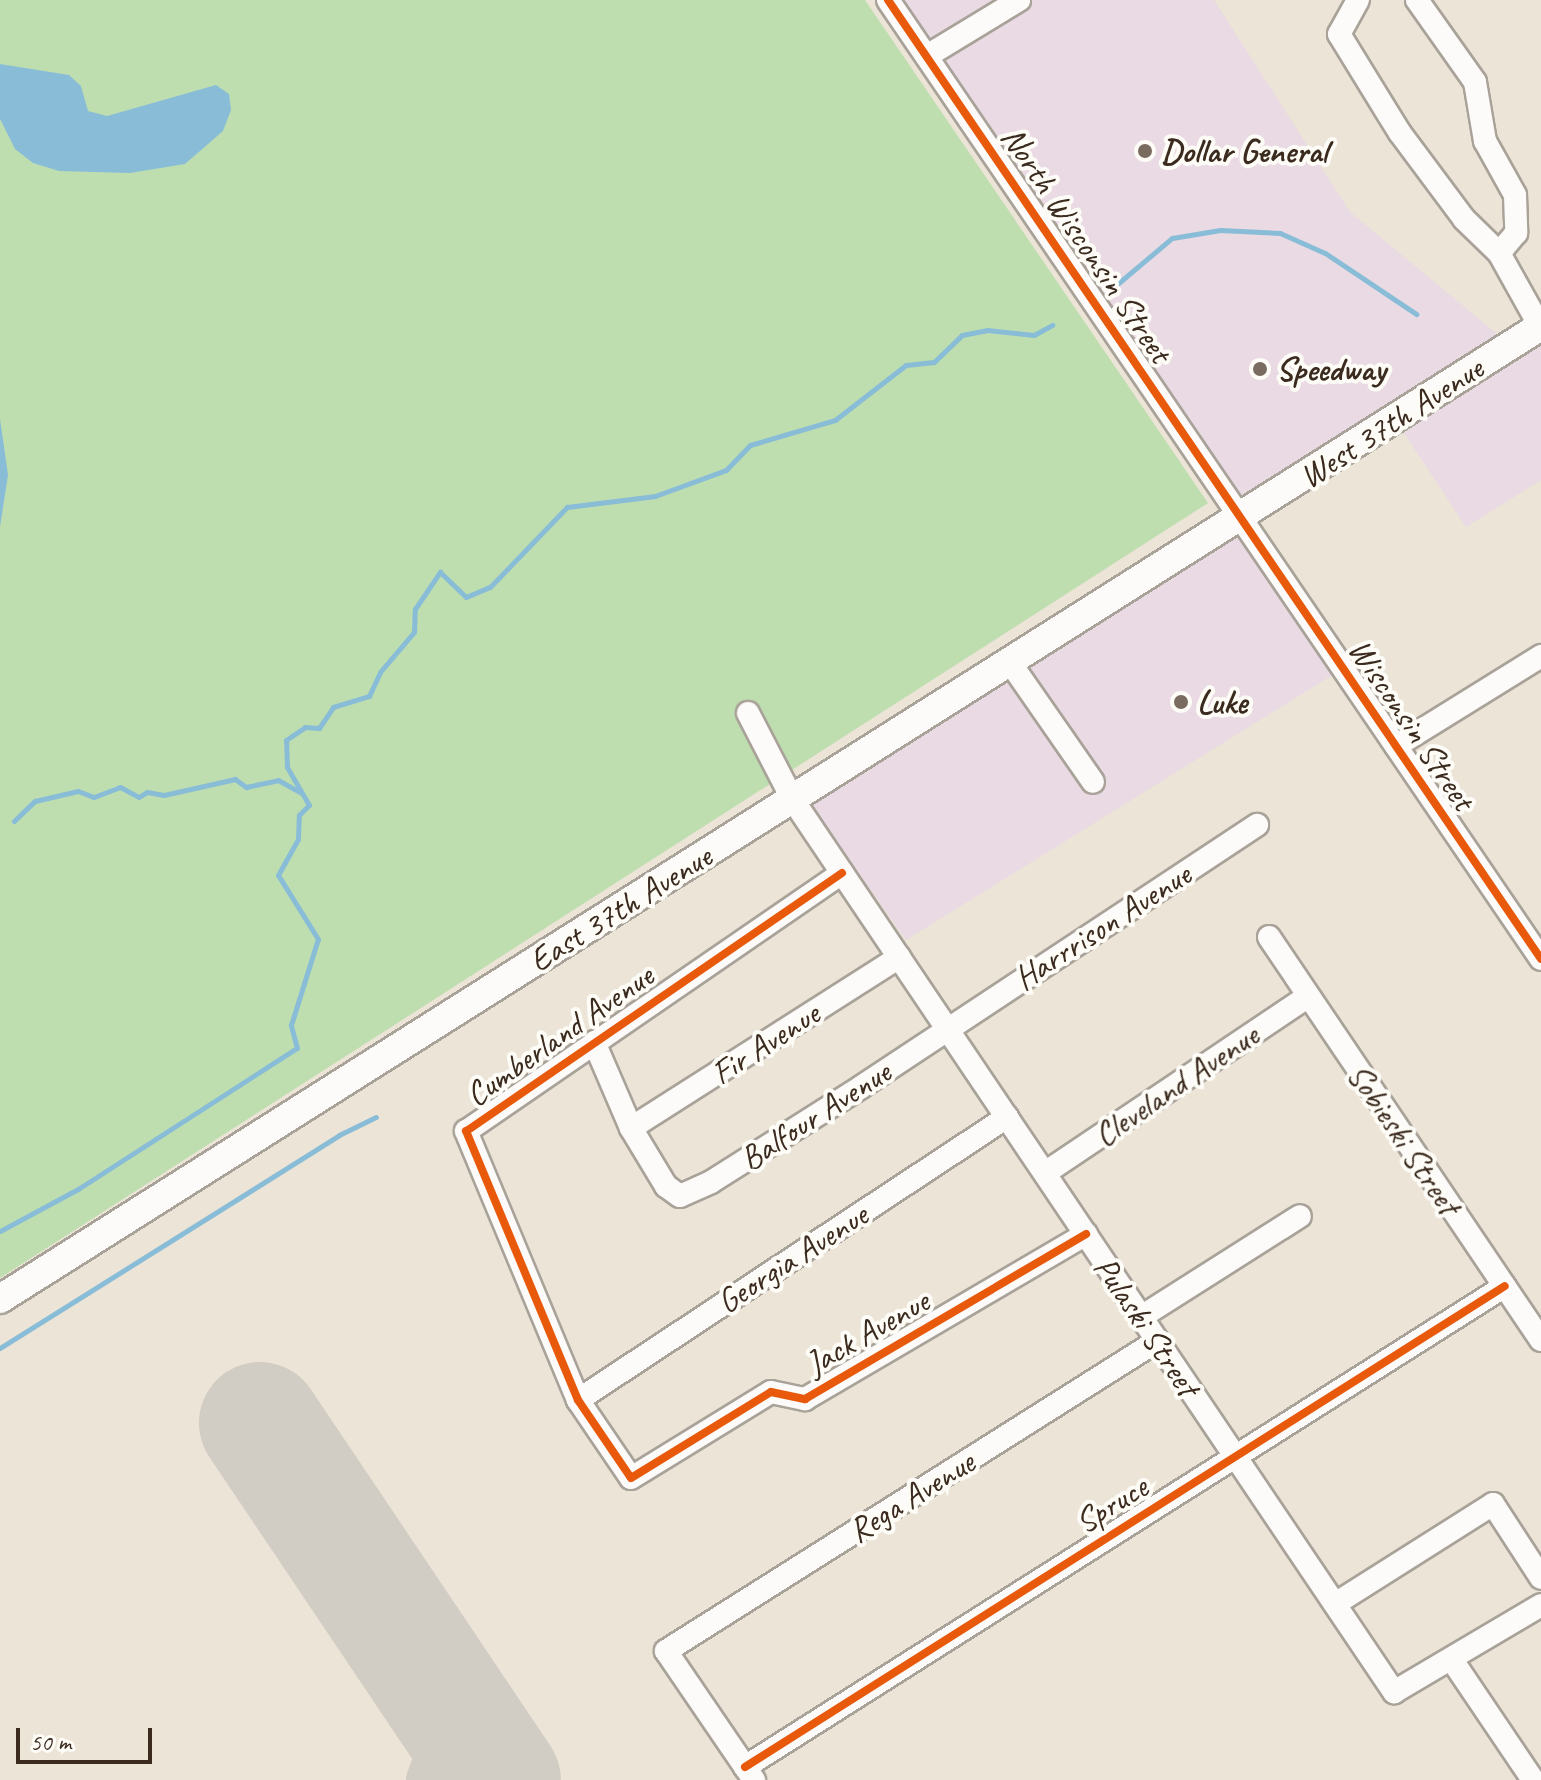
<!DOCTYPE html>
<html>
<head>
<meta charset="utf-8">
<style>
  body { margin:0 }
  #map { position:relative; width:1541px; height:1780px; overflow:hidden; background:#ece4d7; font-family:Caveat,sans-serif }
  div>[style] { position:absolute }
  .built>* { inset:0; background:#e9dae4 }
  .green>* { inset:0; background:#bedeb0 }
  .water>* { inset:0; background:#89bdd7 }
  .stream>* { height:5px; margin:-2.5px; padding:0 2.5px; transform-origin:2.5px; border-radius:2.5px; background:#89bdd7 }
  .taxiway>* { height:48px; margin:-24px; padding:0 24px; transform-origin:24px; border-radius:24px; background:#d1ccc4 }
  .runway>* { height:122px; margin:-61px; padding:0 61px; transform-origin:61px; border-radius:61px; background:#d1ccc4 }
  .roads { filter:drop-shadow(2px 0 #a9a299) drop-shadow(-2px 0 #a9a299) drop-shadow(0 2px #a9a299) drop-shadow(0 -2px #a9a299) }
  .minor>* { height:22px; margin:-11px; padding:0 11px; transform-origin:11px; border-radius:11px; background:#fcfbf9 }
  .major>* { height:28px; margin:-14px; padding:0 14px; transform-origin:14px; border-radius:14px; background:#fcfbf9 }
  .cycleway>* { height:8px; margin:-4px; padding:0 4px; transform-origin:4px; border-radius:4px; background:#e8590c }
  .dots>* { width:22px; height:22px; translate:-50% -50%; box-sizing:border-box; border:4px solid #fdfcf7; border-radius:50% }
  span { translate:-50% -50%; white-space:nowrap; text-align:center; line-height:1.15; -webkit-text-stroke:8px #fdfcf7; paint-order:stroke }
  .poi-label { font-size:34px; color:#3b2a1e; font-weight:700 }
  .left { translate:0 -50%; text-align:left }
  .street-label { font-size:34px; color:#3b2a1e }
  .scale { position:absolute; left:16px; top:1728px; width:136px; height:36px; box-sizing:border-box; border:4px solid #3b2a1e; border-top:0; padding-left:10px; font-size:24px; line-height:28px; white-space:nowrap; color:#3b2a1e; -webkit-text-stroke:6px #fdfcf7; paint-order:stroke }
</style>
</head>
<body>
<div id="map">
  <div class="built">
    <div style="clip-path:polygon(895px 0,1214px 0,1350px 212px,1502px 338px,1243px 509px)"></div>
    <div style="clip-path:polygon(1541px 332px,1541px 480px,1466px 527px,1398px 424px)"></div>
    <div style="clip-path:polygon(1239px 526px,1339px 671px,906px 940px,805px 797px)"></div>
  </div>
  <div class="green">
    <div style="clip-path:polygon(0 0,865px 0,1208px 503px,0 1278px)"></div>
  </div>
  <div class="water">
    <div style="clip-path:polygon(0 64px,69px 75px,81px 86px,88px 111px,107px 116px,216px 85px,229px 94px,231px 110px,223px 131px,185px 164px,130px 173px,59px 171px,33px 163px,15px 149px,0 119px)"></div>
    <div style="clip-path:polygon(0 419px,8px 475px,0 527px)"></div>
  </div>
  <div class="stream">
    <div style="left:1109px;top:291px;width:82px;rotate:-40.1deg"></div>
    <div style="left:1172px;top:238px;width:49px;rotate:-9.5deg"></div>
    <div style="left:1220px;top:230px;width:60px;rotate:2.9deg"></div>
    <div style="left:1280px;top:233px;width:49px;rotate:24deg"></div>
    <div style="left:1325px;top:253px;width:110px;rotate:33.8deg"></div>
    <div style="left:14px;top:821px;width:29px;rotate:-44deg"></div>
    <div style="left:35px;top:801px;width:44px;rotate:-13.1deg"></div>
    <div style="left:78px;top:791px;width:17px;rotate:21deg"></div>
    <div style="left:94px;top:797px;width:28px;rotate:-21deg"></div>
    <div style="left:120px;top:787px;width:21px;rotate:28deg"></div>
    <div style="left:139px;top:797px;width:9px;rotate:-32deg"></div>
    <div style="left:147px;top:792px;width:17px;rotate:10deg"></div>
    <div style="left:164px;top:795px;width:73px;rotate:-12.7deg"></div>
    <div style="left:235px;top:779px;width:14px;rotate:36deg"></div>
    <div style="left:246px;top:787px;width:33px;rotate:-12deg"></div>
    <div style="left:278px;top:780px;width:26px;rotate:29deg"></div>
    <div style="left:0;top:1231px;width:89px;rotate:-28.3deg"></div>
    <div style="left:78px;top:1189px;width:260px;rotate:-32.8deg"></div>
    <div style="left:297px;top:1048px;width:24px;rotate:-105deg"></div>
    <div style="left:291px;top:1025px;width:90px;rotate:-72.6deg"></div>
    <div style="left:318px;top:939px;width:75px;rotate:-122deg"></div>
    <div style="left:278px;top:875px;width:41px;rotate:-60.9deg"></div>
    <div style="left:298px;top:839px;width:24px;rotate:-88deg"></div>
    <div style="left:299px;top:815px;width:14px;rotate:-45deg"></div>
    <div style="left:309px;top:805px;width:44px;rotate:-120.1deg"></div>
    <div style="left:287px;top:767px;width:27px;rotate:-92deg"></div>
    <div style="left:286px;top:740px;width:23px;rotate:-34deg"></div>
    <div style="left:305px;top:727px;width:14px;rotate:4deg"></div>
    <div style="left:319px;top:728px;width:25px;rotate:-56deg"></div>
    <div style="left:333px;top:707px;width:38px;rotate:-17deg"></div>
    <div style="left:369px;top:696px;width:26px;rotate:-65deg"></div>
    <div style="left:380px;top:672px;width:52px;rotate:-49.6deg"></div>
    <div style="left:414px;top:632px;width:23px;rotate:-88deg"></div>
    <div style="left:415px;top:609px;width:45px;rotate:-56deg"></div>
    <div style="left:440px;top:572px;width:36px;rotate:44deg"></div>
    <div style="left:466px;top:597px;width:26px;rotate:-23deg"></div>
    <div style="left:490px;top:587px;width:111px;rotate:-46.1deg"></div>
    <div style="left:567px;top:507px;width:89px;rotate:-7.1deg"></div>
    <div style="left:655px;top:496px;width:76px;rotate:-20.1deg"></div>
    <div style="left:726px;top:470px;width:35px;rotate:-46deg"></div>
    <div style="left:750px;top:445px;width:89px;rotate:-16.4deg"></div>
    <div style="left:835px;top:420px;width:90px;rotate:-37.8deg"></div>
    <div style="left:906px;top:365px;width:28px;rotate:-6deg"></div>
    <div style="left:934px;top:362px;width:39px;rotate:-44deg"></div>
    <div style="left:962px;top:335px;width:25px;rotate:-11deg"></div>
    <div style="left:987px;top:330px;width:47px;rotate:6.1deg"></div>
    <div style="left:1034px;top:335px;width:21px;rotate:-29deg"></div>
    <div style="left:0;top:1348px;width:400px;rotate:-32.1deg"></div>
    <div style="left:339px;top:1135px;width:41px;rotate:-25.9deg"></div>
  </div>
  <div class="taxiway">
    <div style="left:430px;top:1780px;width:22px;rotate:-69deg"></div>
    <div style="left:438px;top:1759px;width:40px;rotate:-42deg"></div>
  </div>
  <div class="runway">
    <div style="left:260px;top:1423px;width:430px;rotate:56.1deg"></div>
  </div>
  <div class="roads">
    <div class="minor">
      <div style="left:888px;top:0;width:1160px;rotate:55.75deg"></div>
      <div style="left:1358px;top:0;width:39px;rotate:119deg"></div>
      <div style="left:1339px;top:34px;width:116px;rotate:58.4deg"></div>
      <div style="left:1400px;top:133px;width:107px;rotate:53.3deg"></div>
      <div style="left:1464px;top:219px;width:49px;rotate:44.2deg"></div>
      <div style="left:1499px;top:253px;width:86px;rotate:60.8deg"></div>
      <div style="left:1417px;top:0;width:100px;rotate:54.7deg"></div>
      <div style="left:1475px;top:82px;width:60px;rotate:80.4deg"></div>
      <div style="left:1485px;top:141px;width:62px;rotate:60.9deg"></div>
      <div style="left:1515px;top:195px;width:38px;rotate:88deg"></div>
      <div style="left:1516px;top:233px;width:26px;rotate:130deg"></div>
      <div style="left:927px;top:56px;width:108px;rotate:-31.3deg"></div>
      <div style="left:1009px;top:661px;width:147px;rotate:55.2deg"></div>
      <div style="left:748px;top:713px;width:98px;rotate:62.7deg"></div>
      <div style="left:793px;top:800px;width:1076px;rotate:56.03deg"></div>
      <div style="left:1394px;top:1692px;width:171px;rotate:-30.6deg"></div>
      <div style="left:1396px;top:746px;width:171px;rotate:-31.8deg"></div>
      <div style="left:842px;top:873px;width:456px;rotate:145.5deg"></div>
      <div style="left:466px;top:1131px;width:291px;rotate:67.4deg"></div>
      <div style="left:578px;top:1400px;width:94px;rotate:55.8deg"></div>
      <div style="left:631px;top:1478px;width:164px;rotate:-31.6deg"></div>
      <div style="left:771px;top:1392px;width:35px;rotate:12deg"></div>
      <div style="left:805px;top:1399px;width:326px;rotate:-30.4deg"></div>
      <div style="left:1269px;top:937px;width:486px;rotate:56deg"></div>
      <div style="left:594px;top:1042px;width:94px;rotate:66.7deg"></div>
      <div style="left:631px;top:1128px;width:68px;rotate:58.9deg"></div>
      <div style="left:666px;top:1186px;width:17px;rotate:36deg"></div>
      <div style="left:680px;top:1196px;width:34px;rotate:-24deg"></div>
      <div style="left:711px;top:1182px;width:178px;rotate:-32.3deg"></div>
      <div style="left:861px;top:1087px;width:475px;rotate:-33.5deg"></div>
      <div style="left:631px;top:1128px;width:318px;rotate:-32.5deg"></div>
      <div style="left:1045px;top:1173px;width:316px;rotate:-33.9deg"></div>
      <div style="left:1141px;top:1317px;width:188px;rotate:-32.4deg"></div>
      <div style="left:578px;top:1400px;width:514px;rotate:-33.41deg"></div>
      <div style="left:1335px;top:1604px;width:187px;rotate:-32.3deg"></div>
      <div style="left:1493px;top:1504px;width:88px;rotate:57deg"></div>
      <div style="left:1452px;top:1660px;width:145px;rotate:56deg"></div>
      <div style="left:745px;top:1767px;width:899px;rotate:-32.33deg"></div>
      <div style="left:754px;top:1780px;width:156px;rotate:-124.3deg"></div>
      <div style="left:666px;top:1651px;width:581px;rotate:-32.27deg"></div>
    </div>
    <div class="major">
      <div style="left:0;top:1299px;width:1822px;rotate:-32.27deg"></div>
    </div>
  </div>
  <div class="cycleway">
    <div style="left:888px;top:0;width:1160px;rotate:55.75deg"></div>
    <div style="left:842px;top:873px;width:456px;rotate:145.5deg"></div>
    <div style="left:466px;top:1131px;width:291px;rotate:67.4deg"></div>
    <div style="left:578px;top:1400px;width:94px;rotate:55.8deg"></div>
    <div style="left:631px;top:1478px;width:164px;rotate:-31.6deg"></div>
    <div style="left:771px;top:1392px;width:35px;rotate:12deg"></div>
    <div style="left:805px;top:1399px;width:326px;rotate:-30.4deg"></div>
    <div style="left:745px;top:1767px;width:899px;rotate:-32.33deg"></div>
  </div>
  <div class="dots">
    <div style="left:1145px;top:151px;background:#796b5f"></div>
    <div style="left:1260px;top:369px;background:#796b5f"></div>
    <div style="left:1181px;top:702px;background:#796b5f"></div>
  </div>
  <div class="poi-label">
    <span class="left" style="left:1161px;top:151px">Dollar General</span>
    <span class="left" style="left:1276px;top:369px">Speedway</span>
    <span class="left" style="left:1197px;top:702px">Luke</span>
  </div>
  <div class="street-label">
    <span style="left:1087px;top:244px;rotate:56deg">North Wisconsin Street</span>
    <span style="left:1391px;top:422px;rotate:-33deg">West 37th Avenue</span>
    <span style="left:1412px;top:724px;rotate:56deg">Wisconsin Street</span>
    <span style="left:620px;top:908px;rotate:-32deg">East 37th Avenue</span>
    <span style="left:1102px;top:926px;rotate:-33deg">Harrrison Avenue</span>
    <span style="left:559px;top:1035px;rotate:-35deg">Cumberland Avenue</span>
    <span style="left:765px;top:1043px;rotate:-33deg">Fir Avenue</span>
    <span style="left:1176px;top:1085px;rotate:-34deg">Cleveland Avenue</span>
    <span style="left:815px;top:1115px;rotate:-33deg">Balfour Avenue</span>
    <span style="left:1404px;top:1139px;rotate:56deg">Sobieski Street</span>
    <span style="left:792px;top:1258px;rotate:-33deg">Georgia Avenue</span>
    <span style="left:1147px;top:1326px;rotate:56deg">Pulaski Street</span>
    <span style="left:867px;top:1332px;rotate:-30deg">Jack Avenue</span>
    <span style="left:911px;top:1496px;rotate:-32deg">Rega Avenue</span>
    <span style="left:1111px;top:1504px;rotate:-32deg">Spruce</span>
  </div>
  <div class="scale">50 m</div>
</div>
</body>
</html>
